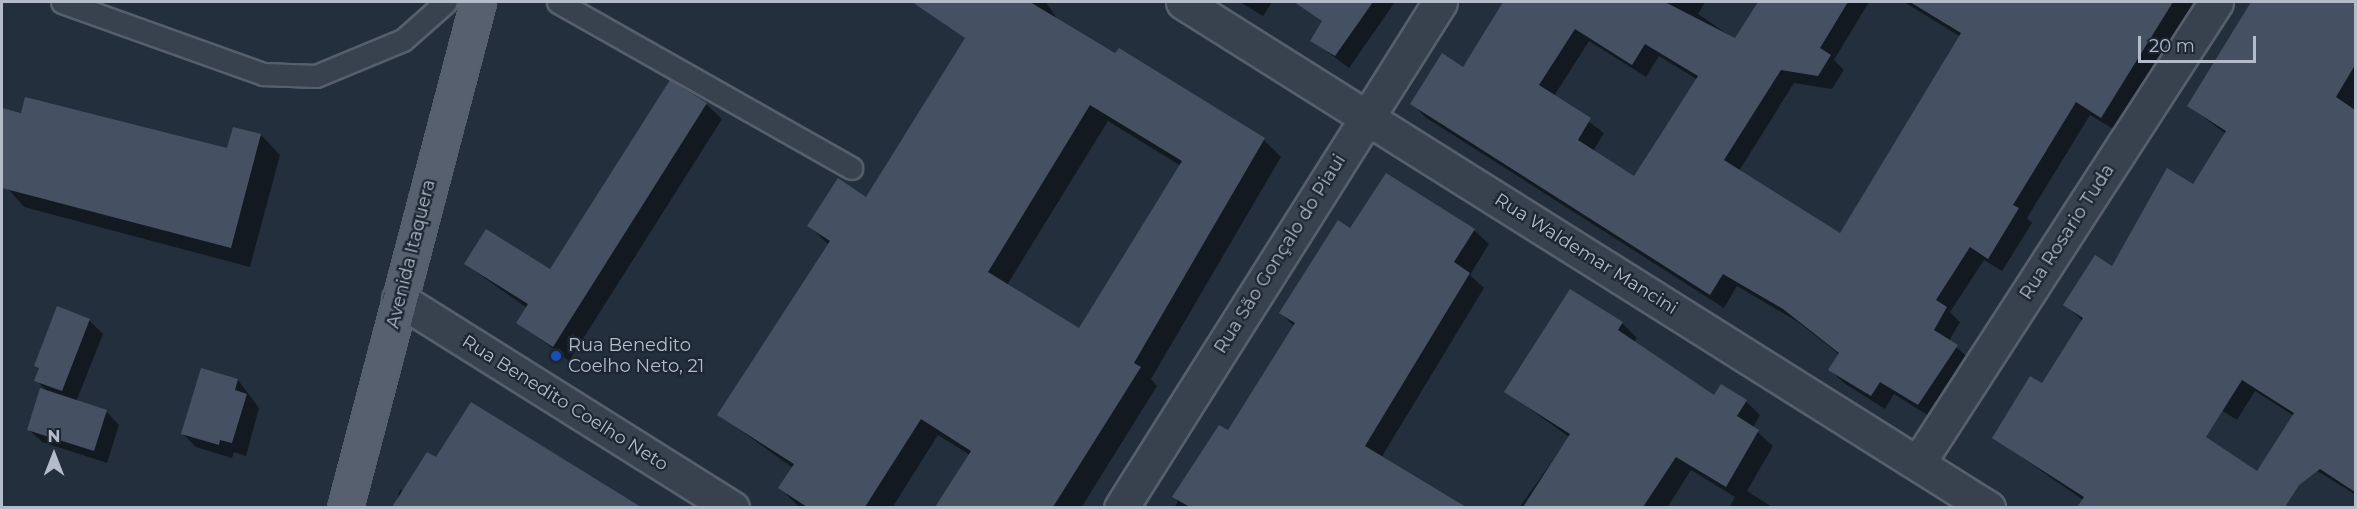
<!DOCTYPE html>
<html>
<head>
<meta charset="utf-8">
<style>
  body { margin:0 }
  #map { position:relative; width:2357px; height:509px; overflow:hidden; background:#242f3e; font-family:Montserrat,sans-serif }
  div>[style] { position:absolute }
  .shadow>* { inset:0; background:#0007 }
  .building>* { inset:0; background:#455162 }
  .roads { filter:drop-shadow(2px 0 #565f6c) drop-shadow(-2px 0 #565f6c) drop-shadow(0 2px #565f6c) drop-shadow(0 -2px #565f6c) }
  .lane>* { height:21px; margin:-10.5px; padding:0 10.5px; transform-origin:10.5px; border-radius:10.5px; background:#38414e }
  .street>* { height:33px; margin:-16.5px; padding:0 16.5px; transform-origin:16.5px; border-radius:16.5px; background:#38414e }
  .primary>* { height:33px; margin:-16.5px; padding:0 16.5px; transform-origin:16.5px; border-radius:16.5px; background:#56606e }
  .dots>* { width:16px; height:16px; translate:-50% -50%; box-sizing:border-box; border:3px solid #1d2633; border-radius:50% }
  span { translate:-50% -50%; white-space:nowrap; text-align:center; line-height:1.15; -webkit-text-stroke:4.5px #1d2633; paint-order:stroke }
  .street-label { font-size:18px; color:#b4bcc9 }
  .poi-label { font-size:18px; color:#b4bcc9 }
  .left { translate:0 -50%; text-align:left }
  .frame { position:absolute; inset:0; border:3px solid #b4bcc9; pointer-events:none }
  .north { position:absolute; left:24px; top:425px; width:60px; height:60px; -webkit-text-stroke:4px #1d2633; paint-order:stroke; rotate:0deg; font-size:16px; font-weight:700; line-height:24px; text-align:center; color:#b4bcc9 }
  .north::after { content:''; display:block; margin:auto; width:21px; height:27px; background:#b4bcc9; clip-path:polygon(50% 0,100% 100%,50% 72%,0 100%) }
  .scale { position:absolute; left:2138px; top:36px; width:118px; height:27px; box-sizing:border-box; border:3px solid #b4bcc9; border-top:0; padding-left:8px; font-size:18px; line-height:21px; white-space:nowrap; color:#b4bcc9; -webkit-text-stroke:4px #1d2633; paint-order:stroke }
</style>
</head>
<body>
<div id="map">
  <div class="shadow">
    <div style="clip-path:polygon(evenodd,990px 2px,1046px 2px,1058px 20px,1264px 140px,1281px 157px,1151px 379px,1157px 386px,1081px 508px,940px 508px,970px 455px,938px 435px,892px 508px,800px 508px,780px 488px,793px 468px,719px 415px,829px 245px,809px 226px,866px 199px,990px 2px,1108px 121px,1181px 166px,1080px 330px,1007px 285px,1108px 121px)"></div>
    <div style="clip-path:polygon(1240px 2px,1272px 2px,1263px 16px)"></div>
    <div style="clip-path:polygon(1333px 2px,1395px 2px,1349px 68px,1312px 40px)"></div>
    <div style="clip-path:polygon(evenodd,1515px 2px,1705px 2px,1698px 14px,1736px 40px,1759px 2px,1869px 2px,1834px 60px,1844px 70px,1832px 89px,1794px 83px,1739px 171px,1840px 235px,1961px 37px,1904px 2px,2195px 2px,2115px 130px,2090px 115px,2027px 218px,2032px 223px,2002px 271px,1984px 260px,1950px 312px,1960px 322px,1949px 341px,1971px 360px,1932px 418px,1894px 394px,1885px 409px,1844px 383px,1830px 370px,1840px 355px,1798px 322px,1737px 286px,1724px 308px,1425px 117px,1412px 103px,1463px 69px,1515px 2px,1589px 41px,1646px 77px,1659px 56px,1698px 80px,1635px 178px,1593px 151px,1604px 133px,1554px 96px,1589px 41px)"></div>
    <div style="clip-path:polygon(2253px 2px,2356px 2px,2356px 286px,2233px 209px,2204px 254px,2356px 353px,2356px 495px,2290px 454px,2294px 416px,2255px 391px,2237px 420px,2218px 408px,2188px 454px,2270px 508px,2079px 508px,2083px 500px,1994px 438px,2042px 385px,2083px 321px,2065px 305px,2113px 268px,2193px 186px,2226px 134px,2189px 106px)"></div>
    <div style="clip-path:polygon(706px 104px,722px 119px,569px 361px,518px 322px,527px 308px,465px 264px,550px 271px)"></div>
    <div style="clip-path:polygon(2px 109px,228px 149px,261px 135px,280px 155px,250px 267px,24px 207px,2px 182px)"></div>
    <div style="clip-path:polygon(1351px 230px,1474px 230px,1489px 244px,1470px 275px,1484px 288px,1381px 458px,1462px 508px,1174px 508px,1178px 501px,1174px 497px,1229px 432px,1294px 326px,1281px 313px)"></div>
    <div style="clip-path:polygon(1571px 291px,1622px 323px,1637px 338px,1634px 342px,1714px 397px,1746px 401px,1760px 415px,1753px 428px,1773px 446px,1747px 491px,1774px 508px,1729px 508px,1735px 497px,1691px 470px,1667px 508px,1519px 508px,1569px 437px,1506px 392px)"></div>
    <div style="clip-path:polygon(58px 308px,90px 321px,103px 334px,76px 402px,106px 411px,119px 425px,107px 463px,42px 442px,28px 429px,49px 393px,36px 380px,40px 370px,36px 365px)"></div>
    <div style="clip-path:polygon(238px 380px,259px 408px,246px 456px,234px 452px,232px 458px,196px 447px,183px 434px)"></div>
    <div style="clip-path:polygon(471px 404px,638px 508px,395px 508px,400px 489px,404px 492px,437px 459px)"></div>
  </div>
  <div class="building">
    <div style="clip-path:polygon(evenodd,912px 2px,1030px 2px,1115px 53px,1119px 48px,1265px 138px,1134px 363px,1141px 367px,1053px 507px,935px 507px,971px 451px,921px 419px,865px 507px,807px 507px,778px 488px,794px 464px,717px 415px,830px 241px,807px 226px,838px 178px,866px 197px,965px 38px,912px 2px,1090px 105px,1182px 161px,1079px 328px,988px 272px,1090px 105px)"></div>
    <div style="clip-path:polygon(1294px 2px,1373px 2px,1335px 56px,1310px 41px,1322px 21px)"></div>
    <div style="clip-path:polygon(evenodd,1503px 2px,1665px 2px,1735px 38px,1758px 2px,1848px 2px,1820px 48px,1831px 55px,1818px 76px,1781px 70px,1724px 160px,1840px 233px,1961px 33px,1910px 2px,2173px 2px,2101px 118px,2076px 102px,2013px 205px,2019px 208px,1988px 259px,1970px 247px,1936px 300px,1947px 307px,1934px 330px,1958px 345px,1918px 405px,1880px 382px,1871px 396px,1828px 370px,1839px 353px,1783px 309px,1723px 274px,1710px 295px,1410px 104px,1442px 53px,1463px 67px,1503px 2px,1575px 29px,1632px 65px,1645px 44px,1698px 76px,1634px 176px,1578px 140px,1591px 118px,1539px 85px,1575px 29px)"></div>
    <div style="clip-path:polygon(evenodd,2251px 2px,2355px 2px,2355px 65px,2336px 97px,2355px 110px,2355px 492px,2320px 469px,2299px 485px,2285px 507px,2077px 507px,2084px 497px,1992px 438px,2030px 376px,2042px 383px,2083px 318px,2063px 305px,2095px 255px,2112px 266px,2167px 168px,2193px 184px,2226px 131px,2187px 106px,2251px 2px,2242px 380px,2294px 413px,2257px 471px,2206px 437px,2242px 380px)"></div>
    <div style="clip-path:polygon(670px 80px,707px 103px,553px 347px,516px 323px,528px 304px,464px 264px,486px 229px,550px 269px)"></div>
    <div style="clip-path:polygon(25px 97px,227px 148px,233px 127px,261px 134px,231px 248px,2px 188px,2px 108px,21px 113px)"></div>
    <div style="clip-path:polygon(1386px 173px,1475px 229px,1454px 262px,1470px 273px,1365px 446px,1466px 507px,1190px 507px,1172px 497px,1219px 425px,1228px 430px,1295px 323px,1279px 313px,1338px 220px,1350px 228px)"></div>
    <div style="clip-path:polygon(1570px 289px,1623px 322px,1618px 330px,1714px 395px,1721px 384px,1747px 400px,1737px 416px,1759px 430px,1726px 487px,1676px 457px,1643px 507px,1523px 507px,1570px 434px,1504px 392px)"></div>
    <div style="clip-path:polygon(57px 306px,90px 319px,62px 391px,34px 381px,39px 368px,34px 366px)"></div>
    <div style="clip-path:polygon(201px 368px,238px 379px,235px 390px,247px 394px,232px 443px,220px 440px,219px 445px,181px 434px)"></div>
    <div style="clip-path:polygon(40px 388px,107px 410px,94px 451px,27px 430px)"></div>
    <div style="clip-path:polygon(471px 402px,641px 507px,392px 507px,427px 452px,436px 457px)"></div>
  </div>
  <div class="roads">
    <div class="lane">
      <div style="left:62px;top:2px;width:214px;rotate:19.7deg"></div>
      <div style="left:263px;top:74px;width:53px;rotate:2.2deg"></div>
      <div style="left:316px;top:76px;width:94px;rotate:-22.5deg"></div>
      <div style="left:403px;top:40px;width:57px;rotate:-41.5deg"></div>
      <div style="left:558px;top:2px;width:337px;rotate:29.5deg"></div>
    </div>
    <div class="street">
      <div style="left:1183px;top:2px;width:951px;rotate:32.15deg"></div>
      <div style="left:399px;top:299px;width:393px;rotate:32.1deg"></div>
      <div style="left:1918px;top:463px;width:549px;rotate:-57.12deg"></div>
      <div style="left:1121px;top:508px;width:598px;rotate:-57.77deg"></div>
    </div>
    <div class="primary">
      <div style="left:345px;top:508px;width:523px;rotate:-75.27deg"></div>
    </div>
  </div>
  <div class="dots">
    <div style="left:556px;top:356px;background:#1a4fb4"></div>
  </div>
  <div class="street-label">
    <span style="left:2067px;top:232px;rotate:-57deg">Rua Rosario Tuda</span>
    <span style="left:411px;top:254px;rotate:-76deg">Avenida Itaquera</span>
    <span style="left:1280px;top:254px;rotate:-58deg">Rua São Gonçalo do Piaui</span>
    <span style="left:1586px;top:254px;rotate:32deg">Rua Waldemar Mancini</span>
    <span style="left:565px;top:403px;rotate:32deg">Rua Benedito Coelho Neto</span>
  </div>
  <div class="poi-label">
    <span class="left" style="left:568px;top:356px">Rua Benedito<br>Coelho Neto, 21</span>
  </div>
  <div class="frame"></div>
  <div class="north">N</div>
  <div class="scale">20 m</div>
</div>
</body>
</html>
